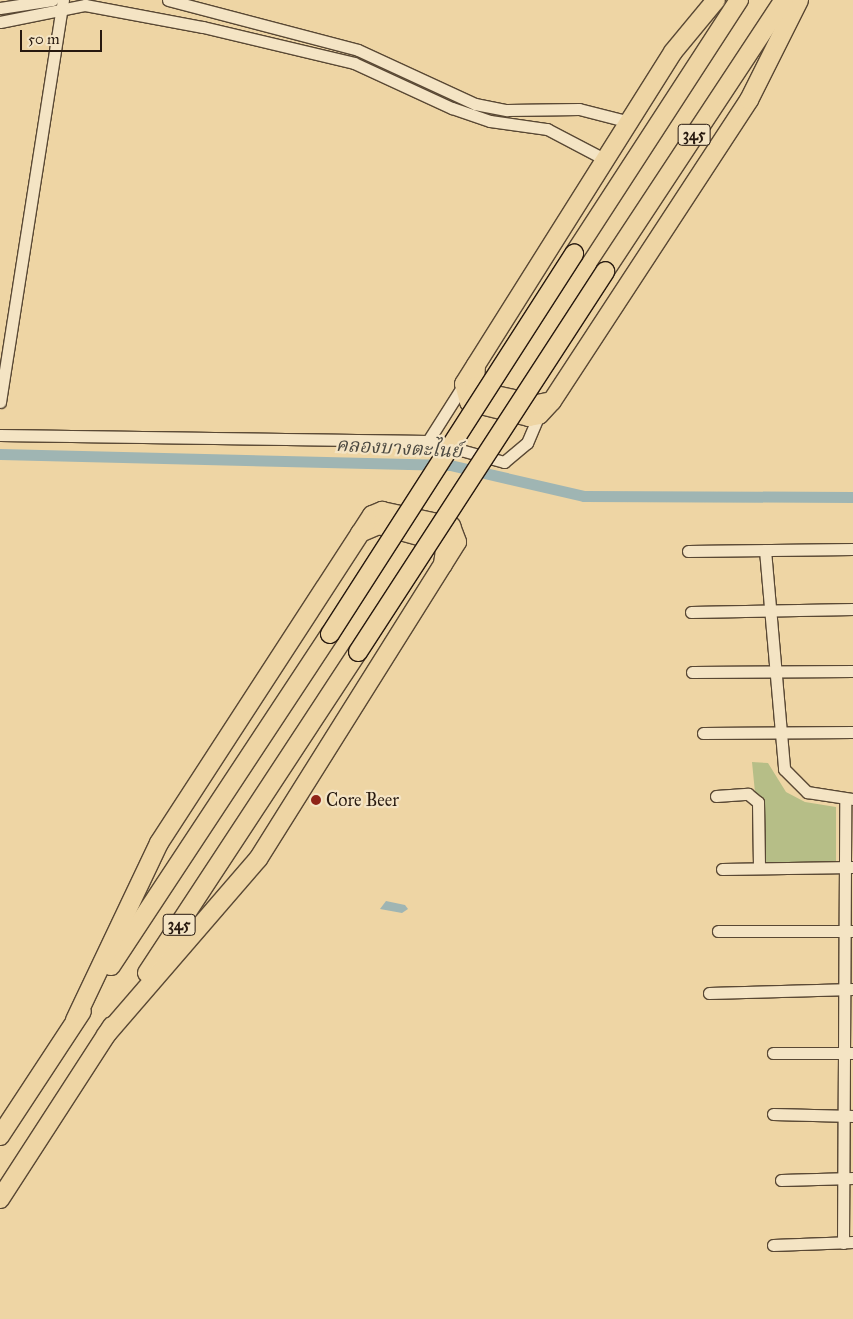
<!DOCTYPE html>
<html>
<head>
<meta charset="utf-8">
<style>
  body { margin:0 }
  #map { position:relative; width:853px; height:1319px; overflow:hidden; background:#eed5a4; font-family:"IM FELL Great Primer","Noto Serif Thai",serif }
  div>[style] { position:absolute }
  .green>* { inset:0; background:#b6be87 }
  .water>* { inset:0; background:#9fb5b3 }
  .canal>* { height:11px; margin:-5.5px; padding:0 5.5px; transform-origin:5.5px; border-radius:5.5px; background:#9fb5b3 }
  .roads { filter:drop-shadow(1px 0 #594834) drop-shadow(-1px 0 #594834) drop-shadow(0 1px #594834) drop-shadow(0 -1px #594834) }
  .minor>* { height:11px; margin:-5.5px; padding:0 5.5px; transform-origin:5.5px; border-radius:5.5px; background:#f4e4c4 }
  .primary>* { height:18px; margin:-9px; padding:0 9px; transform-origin:9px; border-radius:9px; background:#eed5a4 }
  .bridges { filter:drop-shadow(1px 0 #27190f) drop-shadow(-1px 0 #27190f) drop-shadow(0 1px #27190f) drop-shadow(0 -1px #27190f) }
  .primary-bridge>* { height:18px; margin:-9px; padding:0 9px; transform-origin:9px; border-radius:9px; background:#eed5a4 }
  .dots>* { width:14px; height:14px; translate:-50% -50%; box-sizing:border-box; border:2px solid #f4e4c4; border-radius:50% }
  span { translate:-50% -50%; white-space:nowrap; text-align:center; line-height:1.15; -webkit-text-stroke:4.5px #f4e4c4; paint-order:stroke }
  .shield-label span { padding:1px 4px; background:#f4e4c4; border:1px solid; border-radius:4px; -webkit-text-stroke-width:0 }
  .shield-label { font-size:16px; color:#27190f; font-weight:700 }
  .poi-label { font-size:18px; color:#27190f }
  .left { translate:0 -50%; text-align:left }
  .water-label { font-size:19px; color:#4b4840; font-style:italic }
  .scale { position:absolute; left:20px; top:30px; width:82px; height:22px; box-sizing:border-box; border:2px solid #27190f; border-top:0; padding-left:6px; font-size:15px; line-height:18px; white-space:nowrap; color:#27190f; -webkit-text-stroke:4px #f4e4c4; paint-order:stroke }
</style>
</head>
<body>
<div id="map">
  <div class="green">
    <div style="clip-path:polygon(752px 762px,768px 763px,786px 792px,805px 802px,836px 807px,836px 864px,762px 864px)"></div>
  </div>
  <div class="water">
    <div style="clip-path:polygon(386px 901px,405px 905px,408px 909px,402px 913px,380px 909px)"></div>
  </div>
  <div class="canal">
    <div style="left:0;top:454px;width:450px;rotate:1.4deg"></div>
    <div style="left:450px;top:465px;width:138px;rotate:13deg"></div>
    <div style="left:584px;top:496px;width:269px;rotate:0.2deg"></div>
  </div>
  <div class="roads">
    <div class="minor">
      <div style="left:168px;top:0;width:196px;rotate:14.7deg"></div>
      <div style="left:358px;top:50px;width:129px;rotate:24.8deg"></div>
      <div style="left:475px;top:104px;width:33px;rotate:11deg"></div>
      <div style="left:507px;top:110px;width:72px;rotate:-0.8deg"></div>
      <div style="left:579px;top:109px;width:53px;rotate:14.3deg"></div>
      <div style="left:0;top:8px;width:53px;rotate:-8.7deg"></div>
      <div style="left:0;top:22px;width:87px;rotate:-11.3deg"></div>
      <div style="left:85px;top:5px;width:120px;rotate:10.6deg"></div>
      <div style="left:203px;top:27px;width:155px;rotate:13.4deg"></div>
      <div style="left:354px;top:63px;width:108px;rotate:24.7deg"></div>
      <div style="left:452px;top:108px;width:40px;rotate:18.9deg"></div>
      <div style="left:490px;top:121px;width:58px;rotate:8deg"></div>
      <div style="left:547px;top:129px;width:67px;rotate:27.7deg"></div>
      <div style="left:0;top:402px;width:407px;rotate:-81.1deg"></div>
      <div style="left:0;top:435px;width:428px;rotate:0.8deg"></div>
      <div style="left:428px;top:441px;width:79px;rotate:15.4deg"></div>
      <div style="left:504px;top:462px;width:30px;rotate:-40deg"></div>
      <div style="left:527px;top:443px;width:30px;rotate:-67deg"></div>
      <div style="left:428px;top:441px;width:67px;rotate:-57.7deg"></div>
      <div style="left:765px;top:550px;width:220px;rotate:85deg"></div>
      <div style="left:784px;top:769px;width:33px;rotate:45deg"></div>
      <div style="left:807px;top:792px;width:47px;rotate:8.7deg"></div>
      <div style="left:688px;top:551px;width:165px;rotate:-0.7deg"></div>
      <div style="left:691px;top:612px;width:162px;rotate:-1.1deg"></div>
      <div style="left:692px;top:672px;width:161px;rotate:-0.4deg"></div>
      <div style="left:703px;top:733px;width:150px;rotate:-0.4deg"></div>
      <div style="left:716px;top:796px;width:32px;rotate:-4deg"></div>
      <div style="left:748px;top:794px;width:13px;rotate:39deg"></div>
      <div style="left:758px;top:802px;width:66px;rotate:89.1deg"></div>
      <div style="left:722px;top:869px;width:131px;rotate:-0.9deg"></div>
      <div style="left:718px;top:931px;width:135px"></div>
      <div style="left:709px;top:993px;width:144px;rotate:-1.6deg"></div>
      <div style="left:773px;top:1053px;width:80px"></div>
      <div style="left:773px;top:1114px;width:80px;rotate:1.4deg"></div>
      <div style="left:781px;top:1180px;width:72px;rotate:-1.6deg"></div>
      <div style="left:843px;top:1243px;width:444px;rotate:-89.7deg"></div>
      <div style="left:773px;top:1245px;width:80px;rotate:-2.1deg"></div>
    </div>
    <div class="primary">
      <div style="left:716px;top:0;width:67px;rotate:129.6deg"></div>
      <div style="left:673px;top:52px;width:392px;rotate:122.2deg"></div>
      <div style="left:464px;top:384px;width:19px;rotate:74deg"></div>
      <div style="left:469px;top:402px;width:62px;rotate:14deg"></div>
      <div style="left:529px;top:417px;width:10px;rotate:-11deg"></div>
      <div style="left:539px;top:415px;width:19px;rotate:-47deg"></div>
      <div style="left:552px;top:401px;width:360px;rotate:-56.8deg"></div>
      <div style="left:749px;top:100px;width:112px;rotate:-63.4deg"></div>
      <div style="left:574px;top:254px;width:303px;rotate:-57deg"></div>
      <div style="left:605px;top:271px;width:325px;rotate:-56.6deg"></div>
      <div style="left:476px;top:365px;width:21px;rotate:93deg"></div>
      <div style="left:475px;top:386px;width:18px;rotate:27deg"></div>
      <div style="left:491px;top:394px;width:47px;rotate:12.3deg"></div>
      <div style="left:537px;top:404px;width:15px;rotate:-11deg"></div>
      <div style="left:360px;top:533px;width:21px;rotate:-23deg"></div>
      <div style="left:379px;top:525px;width:63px;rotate:15.6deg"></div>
      <div style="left:440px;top:542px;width:9px;rotate:58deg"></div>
      <div style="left:445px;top:550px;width:15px;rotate:98deg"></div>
      <div style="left:111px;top:966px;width:398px;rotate:-56.6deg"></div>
      <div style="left:147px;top:973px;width:384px;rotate:-56.7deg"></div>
      <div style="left:75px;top:1020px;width:196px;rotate:-64.6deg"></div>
      <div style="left:159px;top:843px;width:391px;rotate:-57deg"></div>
      <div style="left:372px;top:515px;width:11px;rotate:-22deg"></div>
      <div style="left:382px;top:511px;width:71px;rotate:12.3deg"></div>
      <div style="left:451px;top:526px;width:17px;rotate:69deg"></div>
      <div style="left:457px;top:542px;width:374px;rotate:122.1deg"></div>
      <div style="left:258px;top:859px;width:233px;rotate:130.8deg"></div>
      <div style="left:0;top:1136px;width:149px;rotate:-56.7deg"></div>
      <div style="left:0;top:1199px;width:206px;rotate:-57.1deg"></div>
    </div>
  </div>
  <div class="bridges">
    <div class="primary-bridge">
      <div style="left:330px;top:634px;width:452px;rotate:-57.3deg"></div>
      <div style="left:358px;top:652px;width:454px;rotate:-57deg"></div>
    </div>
  </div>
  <div class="dots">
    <div style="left:316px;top:800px;background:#8f2418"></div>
  </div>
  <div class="shield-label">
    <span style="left:694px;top:135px">345</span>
    <span style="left:179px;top:925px">345</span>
  </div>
  <div class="poi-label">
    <span class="left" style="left:326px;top:800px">Core Beer</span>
  </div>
  <div class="water-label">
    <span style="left:399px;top:448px;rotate:3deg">คลองบางตะไนย์</span>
  </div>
  <div class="scale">50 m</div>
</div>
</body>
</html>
